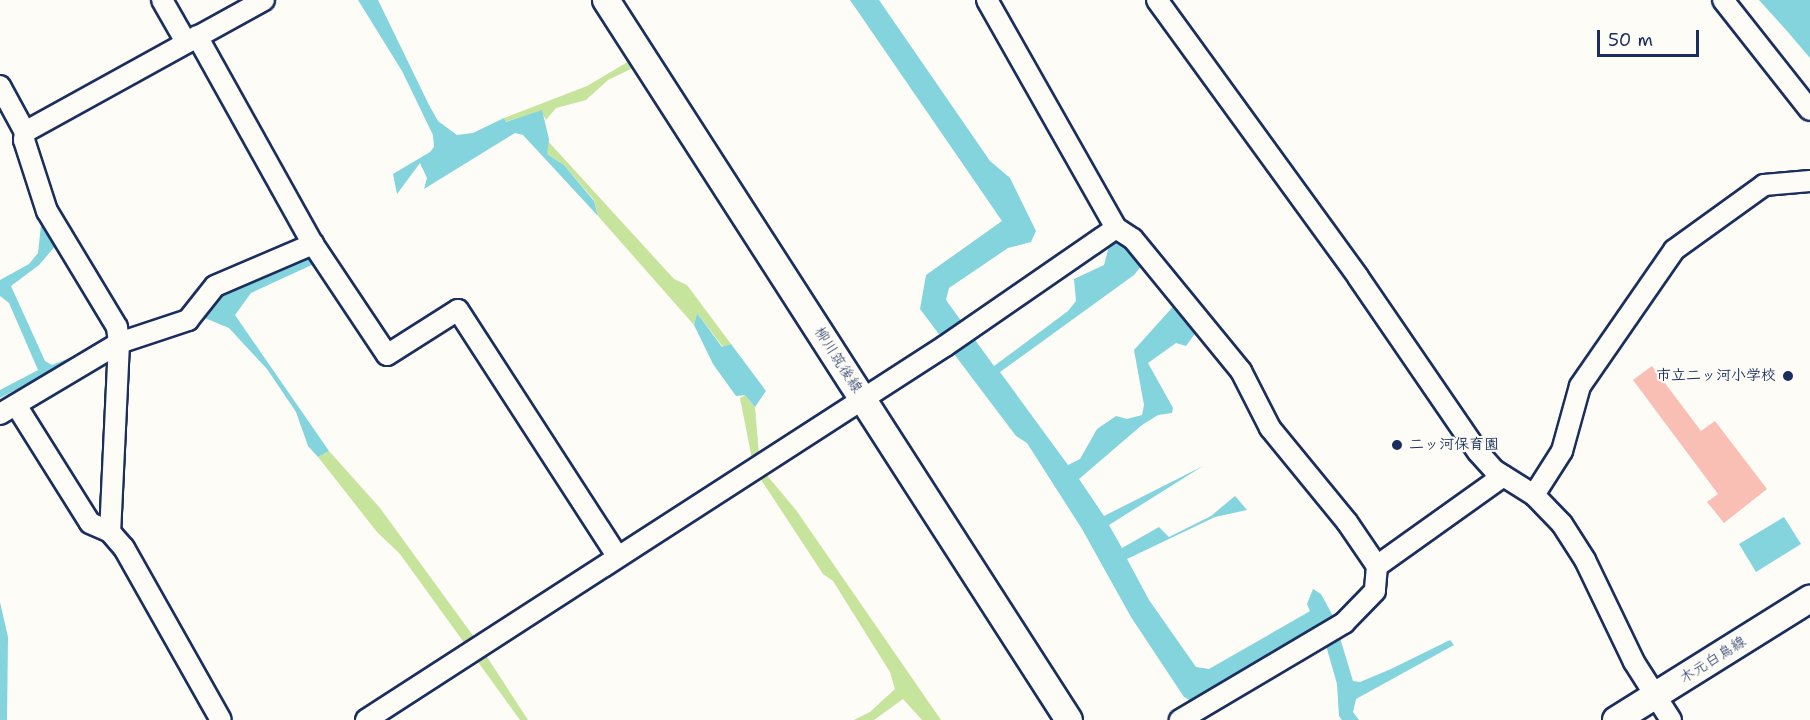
<!DOCTYPE html>
<html>
<head>
<meta charset="utf-8">
<style>
  body { margin:0 }
  #map { position:relative; width:1810px; height:720px; overflow:hidden; background:#fdfcf7; font-family:"Shantell Sans","Klee One",sans-serif }
  div>[style] { position:absolute }
  .green>* { inset:0; background:#c7e49c }
  .water>* { inset:0; background:#83d4dd }
  .building>* { inset:0; background:#fabfb4 }
  .roads { filter:drop-shadow(2px 0 #1b2f5e) drop-shadow(-2px 0 #1b2f5e) drop-shadow(0 2px #1b2f5e) drop-shadow(0 -2px #1b2f5e) }
  .minor>* { height:20px; margin:-10px; padding:0 10px; transform-origin:10px; border-radius:10px; background:#fdfcf7 }
  .major>* { height:26px; margin:-13px; padding:0 13px; transform-origin:13px; border-radius:13px; background:#fdfcf7 }
  .dots>* { width:16px; height:16px; translate:-50% -50%; box-sizing:border-box; border:3px solid #fdfcf7; border-radius:50% }
  span { translate:-50% -50%; white-space:nowrap; text-align:center; line-height:1.15; -webkit-text-stroke:4.5px #fdfcf7; paint-order:stroke }
  .street-label { font-size:15px; color:#1b2f5e }
  .poi-label { font-size:15px; color:#1b2f5e; font-weight:700 }
  .right { translate:-100% -50%; text-align:right }
  .left { translate:0 -50%; text-align:left }
  .scale { position:absolute; left:1597px; top:30px; width:102px; height:27px; box-sizing:border-box; border:3px solid #1b2f5e; border-top:0; padding-left:8px; font-size:18px; line-height:21px; white-space:nowrap; color:#1b2f5e; -webkit-text-stroke:4px #fdfcf7; paint-order:stroke }
</style>
</head>
<body>
<div id="map">
  <div class="green">
    <div style="clip-path:polygon(631px 60px,635px 67px,608px 80px,586px 100px,556px 108px,546px 120px,541px 111px,505px 122px,504px 118px,587px 86px)"></div>
    <div style="clip-path:polygon(546px 139px,674px 279px,687px 285px,731px 344px,723px 347px,697px 313px,694px 325px,598px 216px,594px 200px,564px 165px,547px 154px)"></div>
    <div style="clip-path:polygon(745px 395px,755px 407px,760px 467px,796px 510px,941px 720px,922px 720px,903px 699px,874px 720px,854px 720px,870px 712px,895px 689px,890px 672px,833px 581px,823px 574px,754px 469px,740px 398px)"></div>
    <div style="clip-path:polygon(329px 451px,380px 508px,474px 637px,528px 720px,520px 720px,400px 554px,377px 532px,318px 457px)"></div>
  </div>
  <div class="water">
    <div style="clip-path:polygon(358px 0,378px 0,429px 105px,438px 121px,457px 135px,473px 133px,504px 118px,506px 122px,542px 110px,549px 139px,547px 154px,564px 165px,594px 201px,598px 216px,523px 135px,515px 133px,424px 189px,427px 178px,420px 163px,397px 194px,393px 174px,430px 152px,434px 147px,433px 135px,402px 71px)"></div>
    <div style="clip-path:polygon(850px 0,879px 0,990px 161px,1010px 178px,1036px 231px,1031px 242px,1008px 248px,949px 288px,946px 300px,994px 366px,1068px 311px,1076px 301px,1074px 279px,1104px 265px,1109px 246px,1124px 239px,1146px 260px,1134px 275px,1000px 372px,1068px 465px,1080px 459px,1097px 429px,1116px 416px,1127px 419px,1142px 415px,1144px 405px,1134px 350px,1179px 300px,1199px 328px,1186px 346px,1176px 343px,1148px 363px,1173px 408px,1172px 413px,1158px 415px,1142px 425px,1079px 479px,1104px 516px,1203px 466px,1109px 525px,1122px 548px,1159px 527px,1169px 537px,1211px 516px,1235px 496px,1247px 510px,1215px 517px,1127px 559px,1149px 600px,1196px 667px,1209px 669px,1305px 614px,1310px 611px,1307px 604px,1313px 589px,1321px 594px,1334px 618px,1353px 681px,1360px 682px,1391px 669px,1450px 640px,1454px 645px,1356px 699px,1353px 712px,1359px 720px,1342px 720px,1339px 716px,1337px 684px,1327px 649px,1319px 635px,1310px 631px,1191px 701px,1184px 697px,1131px 617px,1082px 529px,1027px 443px,1016px 436px,920px 309px,926px 275px,1002px 221px)"></div>
    <div style="clip-path:polygon(1759px 0,1810px 0,1810px 58px,1787px 31px)"></div>
    <div style="clip-path:polygon(42px 216px,50px 237px,57px 244px,39px 265px,11px 286px,45px 361px,52px 365px,109px 342px,0 398px,0 390px,38px 370px,9px 303px,0 296px,0 280px,29px 264px,38px 253px)"></div>
    <div style="clip-path:polygon(310px 254px,316px 263px,251px 293px,235px 315px,329px 451px,318px 457px,308px 446px,296px 412px,267px 369px,229px 328px,200px 316px,216px 296px)"></div>
    <div style="clip-path:polygon(697px 313px,722px 347px,731px 344px,766px 391px,755px 407px,745px 395px,736px 396px,713px 364px,694px 325px)"></div>
    <div style="clip-path:polygon(1784px 517px,1801px 544px,1756px 572px,1739px 544px)"></div>
    <div style="clip-path:polygon(0 602px,8px 637px,7px 720px,0 720px)"></div>
  </div>
  <div class="building">
    <div style="clip-path:polygon(1652px 366px,1701px 431px,1715px 421px,1767px 489px,1724px 523px,1707px 502px,1718px 494px,1633px 380px)"></div>
  </div>
  <div class="roads">
    <div class="minor">
      <div style="left:162px;top:0;width:48px;rotate:60.3deg"></div>
      <div style="left:987px;top:0;width:262px;rotate:60.5deg"></div>
      <div style="left:1116px;top:228px;width:20px;rotate:33deg"></div>
      <div style="left:1133px;top:239px;width:171px;rotate:50.7deg"></div>
      <div style="left:1241px;top:371px;width:64px;rotate:63deg"></div>
      <div style="left:1270px;top:428px;width:122px;rotate:50.7deg"></div>
      <div style="left:1347px;top:522px;width:53px;rotate:55.7deg"></div>
      <div style="left:1377px;top:566px;width:25px;rotate:95deg"></div>
      <div style="left:1375px;top:591px;width:45px;rotate:134.1deg"></div>
      <div style="left:1344px;top:623px;width:191px;rotate:149.4deg"></div>
      <div style="left:1157px;top:0;width:342px;rotate:54deg"></div>
      <div style="left:1358px;top:277px;width:212px;rotate:55.6deg"></div>
      <div style="left:1478px;top:452px;width:24px;rotate:48deg"></div>
      <div style="left:1494px;top:470px;width:47px;rotate:32deg"></div>
      <div style="left:1534px;top:495px;width:40px;rotate:46deg"></div>
      <div style="left:1562px;top:524px;width:43px;rotate:57.4deg"></div>
      <div style="left:1585px;top:560px;width:113px;rotate:64.3deg"></div>
      <div style="left:1634px;top:662px;width:69px;rotate:57.5deg"></div>
      <div style="left:1723px;top:0;width:140px;rotate:51.7deg"></div>
      <div style="left:197px;top:36px;width:238px;rotate:60.9deg"></div>
      <div style="left:313px;top:244px;width:133px;rotate:56.3deg"></div>
      <div style="left:387px;top:355px;width:84px;rotate:-32.4deg"></div>
      <div style="left:458px;top:310px;width:294px;rotate:57.1deg"></div>
      <div style="left:0;top:86px;width:52px;rotate:61.5deg"></div>
      <div style="left:25px;top:132px;width:8px;rotate:97deg"></div>
      <div style="left:24px;top:140px;width:75px;rotate:72.1deg"></div>
      <div style="left:47px;top:211px;width:135px;rotate:58.9deg"></div>
      <div style="left:117px;top:327px;width:16px;rotate:83deg"></div>
      <div style="left:119px;top:343px;width:189px;rotate:92.7deg"></div>
      <div style="left:110px;top:532px;width:21px;rotate:49deg"></div>
      <div style="left:124px;top:548px;width:197px;rotate:60.6deg"></div>
      <div style="left:25px;top:132px;width:273px;rotate:-28.9deg"></div>
      <div style="left:16px;top:405px;width:139px;rotate:57.9deg"></div>
      <div style="left:90px;top:523px;width:22px;rotate:24deg"></div>
      <div style="left:0;top:414px;width:139px;rotate:-30.8deg"></div>
      <div style="left:119px;top:343px;width:73px;rotate:-18.4deg"></div>
      <div style="left:188px;top:320px;width:43px;rotate:-51.5deg"></div>
      <div style="left:215px;top:286px;width:107px;rotate:-23.2deg"></div>
      <div style="left:1534px;top:495px;width:52px;rotate:-57.5deg"></div>
      <div style="left:1562px;top:451px;width:67px;rotate:-74.5deg"></div>
      <div style="left:1580px;top:386px;width:165px;rotate:-55.3deg"></div>
      <div style="left:1674px;top:250px;width:111px;rotate:-35.8deg"></div>
      <div style="left:1764px;top:185px;width:46px;rotate:-5deg"></div>
      <div style="left:1377px;top:566px;width:155px;rotate:-35.5deg"></div>
      <div style="left:366px;top:720px;width:689px;rotate:-32.86deg"></div>
      <div style="left:945px;top:346px;width:208px;rotate:-34.6deg"></div>
    </div>
    <div class="major">
      <div style="left:606px;top:0;width:856px;rotate:57.26deg"></div>
      <div style="left:1616px;top:720px;width:229px;rotate:-32deg"></div>
    </div>
  </div>
  <div class="dots">
    <div style="left:1788px;top:376px;background:#1b2f5e"></div>
    <div style="left:1397px;top:445px;background:#1b2f5e"></div>
  </div>
  <div class="street-label">
    <span style="left:838px;top:360px;rotate:57deg">柳川筑後線</span>
    <span style="left:1713px;top:660px;rotate:-32deg">木元白鳥線</span>
  </div>
  <div class="poi-label">
    <span class="right" style="left:1776px;top:376px">市立二ッ河小学校</span>
    <span class="left" style="left:1409px;top:445px">二ッ河保育園</span>
  </div>
  <div class="scale">50 m</div>
</div>
</body>
</html>
